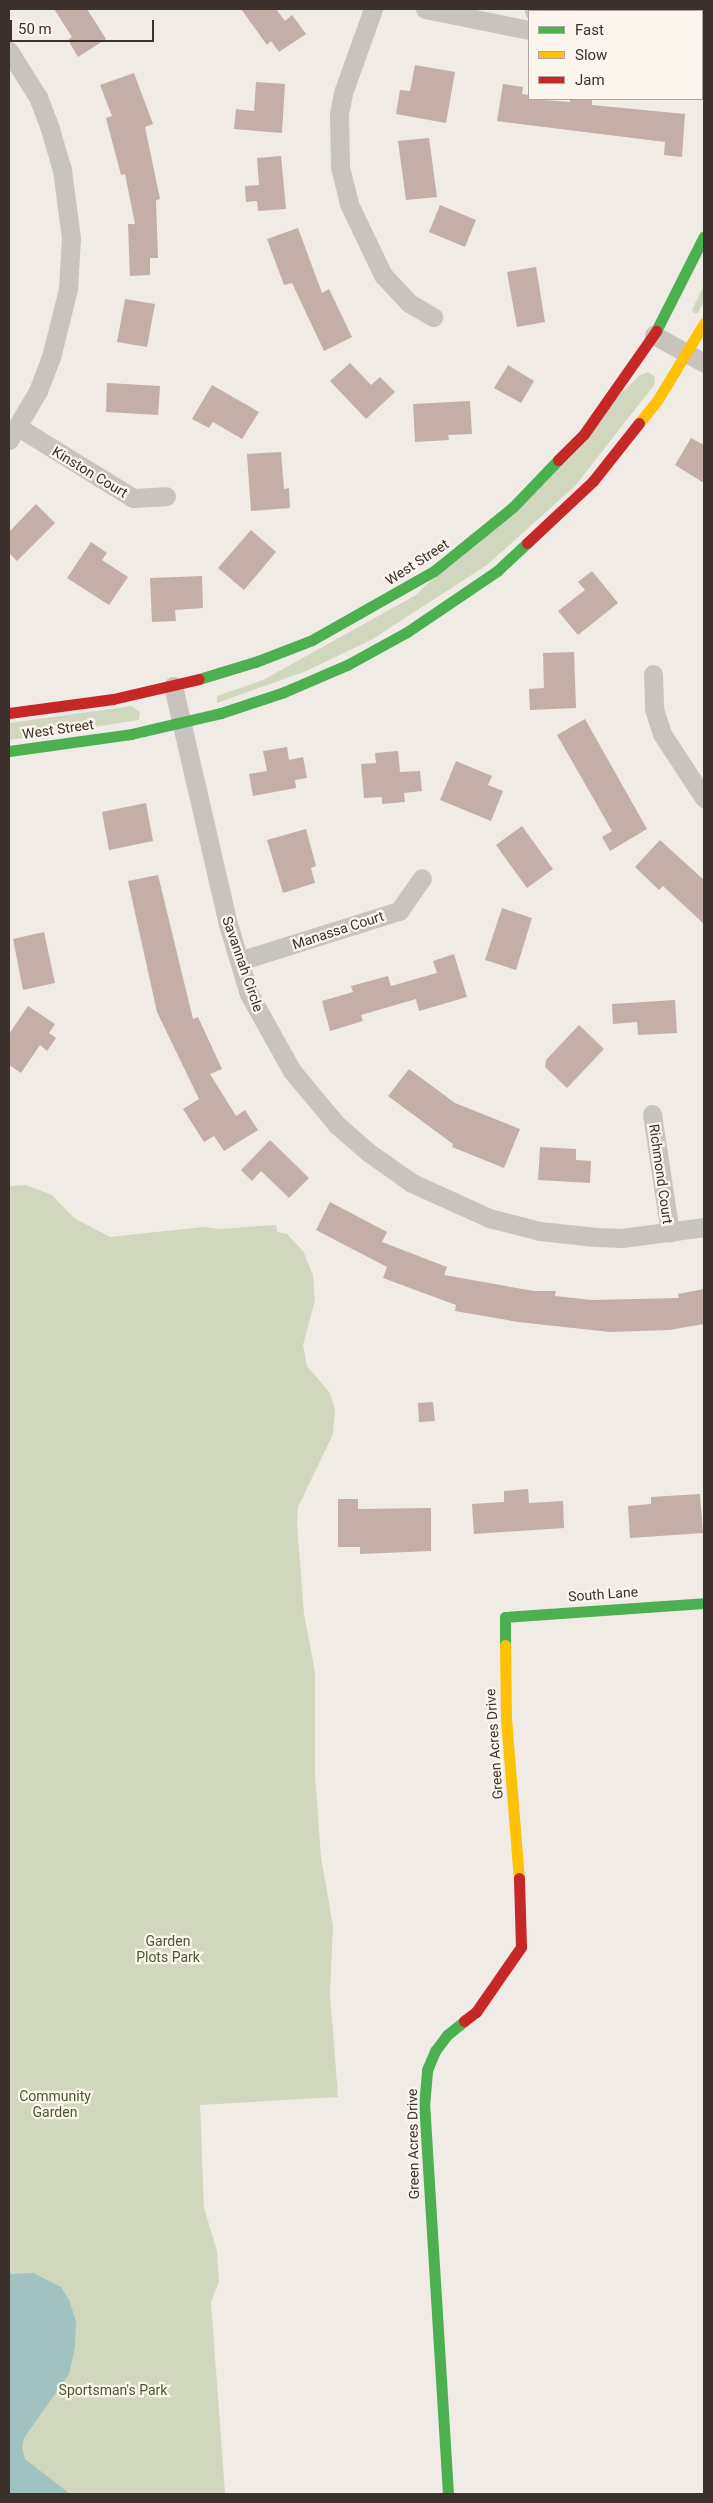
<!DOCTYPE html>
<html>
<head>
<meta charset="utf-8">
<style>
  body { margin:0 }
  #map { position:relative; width:713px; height:2503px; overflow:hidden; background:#f0ebe5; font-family:Roboto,sans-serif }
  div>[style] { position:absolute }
  .green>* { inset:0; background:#d1d6bf }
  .water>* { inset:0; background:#a1c2c1 }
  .building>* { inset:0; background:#c3afa7 }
  .street>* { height:19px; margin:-9.5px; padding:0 9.5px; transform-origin:9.5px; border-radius:9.5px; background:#c9c3be }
  .fast>* { height:11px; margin:-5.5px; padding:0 5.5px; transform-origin:5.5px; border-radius:5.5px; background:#4caf50 }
  .slow>* { height:11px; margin:-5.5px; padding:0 5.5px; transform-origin:5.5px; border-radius:5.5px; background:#ffc107 }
  .jam>* { height:11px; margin:-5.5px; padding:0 5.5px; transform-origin:5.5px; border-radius:5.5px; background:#c62828 }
  span { translate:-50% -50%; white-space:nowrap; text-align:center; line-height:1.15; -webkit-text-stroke:4.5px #fbf5ee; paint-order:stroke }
  .street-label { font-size:14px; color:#3b302b }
  .park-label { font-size:14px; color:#4a5a2e }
  .frame { position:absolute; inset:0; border:10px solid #3b302b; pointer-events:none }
  .legend { position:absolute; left:528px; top:10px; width:175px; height:90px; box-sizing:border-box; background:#fbf5ee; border:1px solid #aea6a0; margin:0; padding:6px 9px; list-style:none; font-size:15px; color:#3b302b }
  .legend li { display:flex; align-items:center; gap:10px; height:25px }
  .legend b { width:25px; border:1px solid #aea6a0 }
  .scale { position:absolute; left:10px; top:20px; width:144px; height:22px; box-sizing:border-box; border:2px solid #3b302b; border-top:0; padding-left:6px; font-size:15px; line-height:18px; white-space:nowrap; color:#3b302b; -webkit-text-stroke:4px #fbf5ee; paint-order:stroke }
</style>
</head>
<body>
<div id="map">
  <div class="green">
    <div style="clip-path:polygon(704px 285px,704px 301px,698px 313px,694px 313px,692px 310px)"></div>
    <div style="clip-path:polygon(648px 372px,655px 377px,654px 385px,575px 486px,487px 565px,371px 640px,306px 671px,217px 703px,217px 696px,263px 680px,416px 595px,640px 375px)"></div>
    <div style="clip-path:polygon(131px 706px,140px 712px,139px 720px,9px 740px,9px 723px)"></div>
    <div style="clip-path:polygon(26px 1185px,52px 1195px,74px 1218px,110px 1237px,203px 1227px,219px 1229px,276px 1225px,277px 1232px,287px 1234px,303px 1251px,313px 1275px,315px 1300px,303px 1345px,307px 1366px,330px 1393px,335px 1410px,333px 1434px,298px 1507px,297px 1523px,304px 1614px,315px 1672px,315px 1774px,321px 1857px,333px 1926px,330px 1993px,338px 2097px,200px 2105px,204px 2208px,217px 2251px,219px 2282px,211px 2302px,225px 2494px,9px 2494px,9px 1186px)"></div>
  </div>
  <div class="water">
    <div style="clip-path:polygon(33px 2273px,61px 2287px,69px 2300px,76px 2321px,75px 2347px,69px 2374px,24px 2438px,22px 2448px,25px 2459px,70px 2494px,9px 2494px,9px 2274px)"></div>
  </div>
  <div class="building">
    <div style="clip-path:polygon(54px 9px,87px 9px,106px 39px,78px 57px,68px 40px,72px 37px)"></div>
    <div style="clip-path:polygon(241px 9px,276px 9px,285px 21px,292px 15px,306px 34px,279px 52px,271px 41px,267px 45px)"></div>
    <div style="clip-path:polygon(415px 65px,455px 72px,446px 123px,396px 114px,400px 90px,410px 91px)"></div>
    <div style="clip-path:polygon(134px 73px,153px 124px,145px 127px,160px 199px,156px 200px,158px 258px,150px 258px,150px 275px,130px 276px,128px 224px,135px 224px,125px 174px,121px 175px,106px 118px,112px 116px,100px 85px)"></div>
    <div style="clip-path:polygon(256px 82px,285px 84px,282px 133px,234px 129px,236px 109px,254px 111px)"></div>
    <div style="clip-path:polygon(503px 84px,523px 87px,522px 94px,529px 95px,529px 99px,570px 102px,570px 99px,592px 99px,592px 105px,685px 114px,682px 157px,664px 155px,665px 142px,497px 121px)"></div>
    <div style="clip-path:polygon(429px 138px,437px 197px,406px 200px,398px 141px)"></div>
    <div style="clip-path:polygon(281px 156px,286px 209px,258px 211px,257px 201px,246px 202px,245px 186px,259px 185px,257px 158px)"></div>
    <div style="clip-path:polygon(440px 205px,476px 220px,465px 247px,429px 232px)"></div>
    <div style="clip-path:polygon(298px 228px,322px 293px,329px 289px,352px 337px,324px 351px,292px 283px,284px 285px,267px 239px)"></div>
    <div style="clip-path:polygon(536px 267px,545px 322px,517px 327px,507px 272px)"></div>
    <div style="clip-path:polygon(125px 299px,155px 304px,147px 347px,117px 342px)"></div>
    <div style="clip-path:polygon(350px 363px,371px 385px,380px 377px,395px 392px,366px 419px,330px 381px)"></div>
    <div style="clip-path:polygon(508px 365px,534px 381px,521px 403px,494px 388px)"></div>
    <div style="clip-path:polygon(107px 383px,160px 386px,158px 415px,106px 412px)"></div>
    <div style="clip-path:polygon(212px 385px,259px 412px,242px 439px,213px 422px,209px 428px,192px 419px)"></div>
    <div style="clip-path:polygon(470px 401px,472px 434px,448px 435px,449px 440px,415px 442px,413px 404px)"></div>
    <div style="clip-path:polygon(691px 438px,704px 445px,704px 483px,675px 465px)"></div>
    <div style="clip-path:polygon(281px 452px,284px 489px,289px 488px,290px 508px,251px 511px,247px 454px)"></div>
    <div style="clip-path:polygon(36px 504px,55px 523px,17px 561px,9px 553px,9px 532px)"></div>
    <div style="clip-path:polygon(251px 530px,276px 552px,244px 590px,218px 568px)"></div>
    <div style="clip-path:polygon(91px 542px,107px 553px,102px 560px,128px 577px,109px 605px,67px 578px)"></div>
    <div style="clip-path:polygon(592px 571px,618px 603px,578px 635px,558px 611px,585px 590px,578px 582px)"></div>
    <div style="clip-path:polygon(202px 576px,203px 608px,175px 610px,176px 621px,152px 622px,150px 578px)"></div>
    <div style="clip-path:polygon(574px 652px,576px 708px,530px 710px,529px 689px,544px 688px,543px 653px)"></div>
    <div style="clip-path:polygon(585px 719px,647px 829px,610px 851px,602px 837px,612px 831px,557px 735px)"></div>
    <div style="clip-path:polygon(287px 747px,289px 760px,303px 757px,307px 778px,295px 780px,296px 788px,253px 796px,249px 774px,267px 771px,263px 751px)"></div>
    <div style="clip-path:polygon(398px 751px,400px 772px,420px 771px,422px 791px,404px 793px,405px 802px,382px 804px,382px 797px,364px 798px,361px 764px,376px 763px,375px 753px)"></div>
    <div style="clip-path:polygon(456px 761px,492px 776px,488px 785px,503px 791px,491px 821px,440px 800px)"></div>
    <div style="clip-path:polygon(146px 803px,153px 841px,109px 850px,102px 812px)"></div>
    <div style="clip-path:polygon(522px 826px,553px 869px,527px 888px,496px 845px)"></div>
    <div style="clip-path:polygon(306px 829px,316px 866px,311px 868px,315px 883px,283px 893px,267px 840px)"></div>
    <div style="clip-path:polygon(660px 840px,704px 880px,704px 924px,663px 886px,659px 890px,635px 867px)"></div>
    <div style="clip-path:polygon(158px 875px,193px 1019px,198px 1017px,222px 1069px,210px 1074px,236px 1116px,245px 1110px,258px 1130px,224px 1151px,214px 1136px,204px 1142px,183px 1109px,199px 1099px,157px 1012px,128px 881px)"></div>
    <div style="clip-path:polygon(502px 908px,532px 918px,516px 970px,485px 960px)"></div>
    <div style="clip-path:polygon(44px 932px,55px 983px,23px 990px,13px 939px)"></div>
    <div style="clip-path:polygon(454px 954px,467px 997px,419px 1011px,416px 999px,361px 1015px,363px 1021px,330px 1031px,322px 1001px,353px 992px,351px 986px,388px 976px,391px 986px,437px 973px,433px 961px)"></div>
    <div style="clip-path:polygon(675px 1000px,677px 1033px,638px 1035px,637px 1022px,613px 1024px,612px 1004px)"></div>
    <div style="clip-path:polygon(28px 1006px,55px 1024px,49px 1033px,56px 1038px,47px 1051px,40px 1045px,21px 1073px,9px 1065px,9px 1034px)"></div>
    <div style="clip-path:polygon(579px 1025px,604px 1049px,567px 1088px,545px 1067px,546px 1060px)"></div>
    <div style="clip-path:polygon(409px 1069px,455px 1103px,520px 1129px,504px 1168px,452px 1147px,453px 1144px,388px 1096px)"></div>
    <div style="clip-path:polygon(270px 1140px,309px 1178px,289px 1198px,261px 1171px,252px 1181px,241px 1170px)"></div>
    <div style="clip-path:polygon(540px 1147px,576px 1149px,576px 1160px,591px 1161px,590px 1183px,538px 1180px)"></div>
    <div style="clip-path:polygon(330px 1202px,387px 1232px,382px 1242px,447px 1267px,444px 1275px,534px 1291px,556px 1291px,555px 1296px,592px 1300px,679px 1298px,678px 1294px,704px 1289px,704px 1324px,669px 1330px,610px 1332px,518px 1322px,455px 1311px,456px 1305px,383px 1278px,387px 1267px,316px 1230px)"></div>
    <div style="clip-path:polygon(433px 1402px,435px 1421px,419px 1422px,418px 1403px)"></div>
    <div style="clip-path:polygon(528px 1489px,529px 1503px,563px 1501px,564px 1528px,474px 1534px,472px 1504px,504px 1502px,504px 1491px)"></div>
    <div style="clip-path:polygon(700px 1494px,703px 1533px,630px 1538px,628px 1506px,651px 1504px,651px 1497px)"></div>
    <div style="clip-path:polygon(338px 1499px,358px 1499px,358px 1509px,431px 1508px,431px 1551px,360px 1554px,360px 1547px,338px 1547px)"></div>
  </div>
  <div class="street">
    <div style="left:373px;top:9px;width:89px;rotate:109.7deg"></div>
    <div style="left:343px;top:93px;width:21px;rotate:101deg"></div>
    <div style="left:339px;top:114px;width:53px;rotate:88.9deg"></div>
    <div style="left:340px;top:167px;width:38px;rotate:76deg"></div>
    <div style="left:349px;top:204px;width:79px;rotate:64.4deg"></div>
    <div style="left:383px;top:275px;width:38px;rotate:47deg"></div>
    <div style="left:409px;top:303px;width:28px;rotate:30deg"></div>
    <div style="left:425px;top:9px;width:106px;rotate:11.4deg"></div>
    <div style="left:534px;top:11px;width:2px;rotate:-90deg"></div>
    <div style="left:9px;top:51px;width:54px;rotate:57.8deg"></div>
    <div style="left:38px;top:97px;width:34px;rotate:69deg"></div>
    <div style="left:50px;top:129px;width:43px;rotate:73.7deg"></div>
    <div style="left:62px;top:170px;width:69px;rotate:82.5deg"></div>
    <div style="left:71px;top:238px;width:51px;rotate:93.4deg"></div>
    <div style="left:68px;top:289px;width:70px;rotate:104deg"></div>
    <div style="left:51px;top:357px;width:36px;rotate:111deg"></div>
    <div style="left:38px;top:391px;width:57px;rotate:120.6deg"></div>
    <div style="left:702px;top:61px;width:2px"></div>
    <div style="left:654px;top:335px;width:57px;rotate:29.2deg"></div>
    <div style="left:18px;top:427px;width:135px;rotate:31.7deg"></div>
    <div style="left:133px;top:498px;width:33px;rotate:-3deg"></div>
    <div style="left:653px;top:674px;width:35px;rotate:88deg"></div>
    <div style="left:654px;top:709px;width:26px;rotate:72deg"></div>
    <div style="left:662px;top:734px;width:77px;rotate:56.7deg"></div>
    <div style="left:173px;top:686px;width:244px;rotate:77deg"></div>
    <div style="left:228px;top:924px;width:73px;rotate:73.3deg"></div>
    <div style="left:249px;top:994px;width:88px;rotate:60.8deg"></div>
    <div style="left:292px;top:1071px;width:70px;rotate:50.2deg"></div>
    <div style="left:337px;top:1125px;width:41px;rotate:41.1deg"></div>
    <div style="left:368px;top:1152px;width:54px;rotate:35.2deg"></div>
    <div style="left:412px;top:1183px;width:85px;rotate:24.4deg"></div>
    <div style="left:489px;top:1218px;width:53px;rotate:14.3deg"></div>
    <div style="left:540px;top:1231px;width:56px;rotate:6.1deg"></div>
    <div style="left:596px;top:1237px;width:26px;rotate:2deg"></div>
    <div style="left:622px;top:1238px;width:83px;rotate:-7.6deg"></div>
    <div style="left:239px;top:961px;width:168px;rotate:-17.4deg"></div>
    <div style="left:399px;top:911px;width:40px;rotate:-55.1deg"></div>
    <div style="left:652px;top:1114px;width:120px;rotate:81.4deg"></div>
  </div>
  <div class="fast">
    <div style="left:656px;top:331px;width:106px;rotate:-63.2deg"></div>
    <div style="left:199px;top:679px;width:59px;rotate:-16.9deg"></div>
    <div style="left:255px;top:662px;width:61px;rotate:-21.1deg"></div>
    <div style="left:312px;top:640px;width:140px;rotate:-29.5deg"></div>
    <div style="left:434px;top:571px;width:102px;rotate:-39deg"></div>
    <div style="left:513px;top:507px;width:65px;rotate:-46.2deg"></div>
    <div style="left:9px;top:751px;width:123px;rotate:-7.9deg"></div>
    <div style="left:131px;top:734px;width:92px;rotate:-13.1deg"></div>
    <div style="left:221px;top:713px;width:66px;rotate:-18.4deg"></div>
    <div style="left:284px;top:692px;width:69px;rotate:-23.2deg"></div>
    <div style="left:347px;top:665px;width:68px;rotate:-28.8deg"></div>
    <div style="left:407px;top:632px;width:109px;rotate:-34.1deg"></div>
    <div style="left:497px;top:571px;width:41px;rotate:-43deg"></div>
    <div style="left:505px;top:1645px;width:28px;rotate:-90deg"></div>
    <div style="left:505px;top:1617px;width:199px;rotate:-4deg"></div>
    <div style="left:448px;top:2494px;width:389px;rotate:-93.5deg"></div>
    <div style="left:424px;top:2106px;width:36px;rotate:-85deg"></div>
    <div style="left:427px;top:2070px;width:21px;rotate:-67deg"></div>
    <div style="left:435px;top:2051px;width:20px;rotate:-53deg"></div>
    <div style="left:447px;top:2035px;width:22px;rotate:-39deg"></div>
  </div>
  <div class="slow">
    <div style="left:639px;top:423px;width:28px;rotate:-51deg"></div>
    <div style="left:657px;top:401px;width:91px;rotate:-58.9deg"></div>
    <div style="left:505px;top:1645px;width:73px;rotate:89.2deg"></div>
    <div style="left:506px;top:1718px;width:161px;rotate:85.4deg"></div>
  </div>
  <div class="jam">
    <div style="left:558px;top:460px;width:37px;rotate:-45deg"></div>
    <div style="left:584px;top:434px;width:126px;rotate:-55deg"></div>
    <div style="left:527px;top:543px;width:91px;rotate:-43.2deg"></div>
    <div style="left:593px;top:481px;width:74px;rotate:-51.6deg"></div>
    <div style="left:9px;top:713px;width:105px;rotate:-7.7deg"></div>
    <div style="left:113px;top:699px;width:88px;rotate:-13.1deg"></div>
    <div style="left:464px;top:2021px;width:15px;rotate:-37deg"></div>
    <div style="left:476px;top:2012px;width:79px;rotate:-55.3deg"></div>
    <div style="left:521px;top:1947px;width:69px;rotate:-91.7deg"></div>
  </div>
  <div class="street-label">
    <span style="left:90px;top:472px;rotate:31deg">Kinston Court</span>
    <span style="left:417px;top:562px;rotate:-33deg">West Street</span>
    <span style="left:58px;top:729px;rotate:-8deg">West Street</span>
    <span style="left:338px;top:930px;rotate:-18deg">Manassa Court</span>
    <span style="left:243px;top:964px;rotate:71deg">Savannah Circle</span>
    <span style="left:661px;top:1174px;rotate:82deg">Richmond Court</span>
    <span style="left:603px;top:1594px;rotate:-4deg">South Lane</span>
    <span style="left:494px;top:1744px;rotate:-94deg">Green Acres Drive</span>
    <span style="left:413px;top:2144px;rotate:-91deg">Green Acres Drive</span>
  </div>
  <div class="park-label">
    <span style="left:168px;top:1949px">Garden<br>Plots Park</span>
    <span style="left:55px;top:2104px">Community<br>Garden</span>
    <span style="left:113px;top:2390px">Sportsman's Park</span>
  </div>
  <div class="frame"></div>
  <ul class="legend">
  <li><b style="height:6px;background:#4caf50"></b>Fast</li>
  <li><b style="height:6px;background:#ffc107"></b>Slow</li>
  <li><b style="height:6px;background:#c62828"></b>Jam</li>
  </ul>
  <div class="scale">50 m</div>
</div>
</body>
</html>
